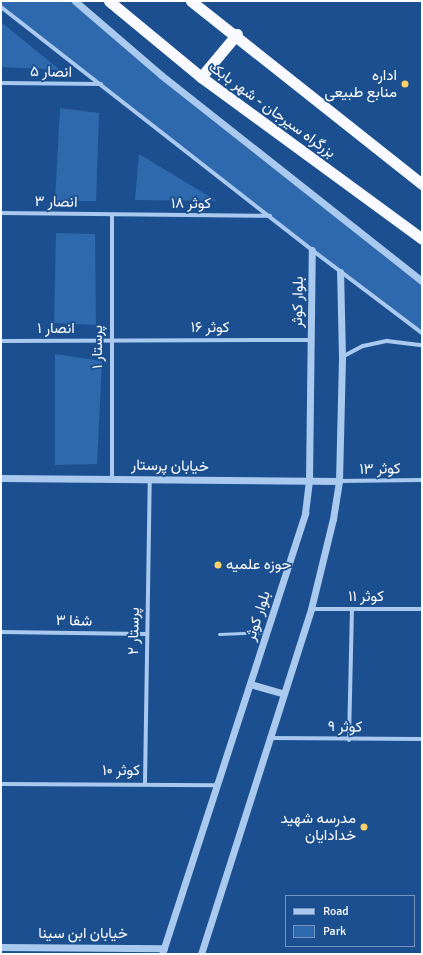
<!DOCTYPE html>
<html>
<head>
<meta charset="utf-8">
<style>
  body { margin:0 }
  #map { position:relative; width:423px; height:955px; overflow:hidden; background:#1b4f8f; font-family:Signika,Vazirmatn,sans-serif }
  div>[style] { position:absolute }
  .green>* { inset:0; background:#2e69ad }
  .service>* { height:3px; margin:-1.5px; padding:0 1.5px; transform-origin:1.5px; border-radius:1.5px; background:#a9c9ee }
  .minor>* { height:4px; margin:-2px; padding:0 2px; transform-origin:2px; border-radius:2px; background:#a9c9ee }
  .tertiary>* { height:7px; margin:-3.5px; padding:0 3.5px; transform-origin:3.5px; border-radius:3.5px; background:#a9c9ee }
  .trunk>* { height:11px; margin:-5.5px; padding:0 5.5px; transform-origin:5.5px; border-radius:5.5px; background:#f8faff }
  .dots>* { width:11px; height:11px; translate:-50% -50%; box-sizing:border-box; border:2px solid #1b4f8f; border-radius:50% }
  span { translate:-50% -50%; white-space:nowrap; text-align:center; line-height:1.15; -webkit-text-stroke:3.5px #1b4f8f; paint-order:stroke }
  .street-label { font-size:15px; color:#fff }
  .poi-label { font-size:15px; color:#fff }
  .right { translate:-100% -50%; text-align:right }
  .left { translate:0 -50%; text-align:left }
  .frame { position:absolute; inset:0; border:2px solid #fff; pointer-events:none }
  .legend { position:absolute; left:285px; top:895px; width:130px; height:52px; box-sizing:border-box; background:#1b4f8f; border:1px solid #7695bc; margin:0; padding:5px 7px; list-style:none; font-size:12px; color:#fff }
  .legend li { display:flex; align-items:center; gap:8px; height:20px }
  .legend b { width:20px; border:1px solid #7695bc }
</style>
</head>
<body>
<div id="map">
  <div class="green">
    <div style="clip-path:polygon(1px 1px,74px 1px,422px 282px,422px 336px,1px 7px)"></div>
    <div style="clip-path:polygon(1px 22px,60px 70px,1px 67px)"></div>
    <div style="clip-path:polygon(60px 108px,99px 113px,96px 201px,55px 201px)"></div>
    <div style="clip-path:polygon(139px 154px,217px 201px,135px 200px)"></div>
    <div style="clip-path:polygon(56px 233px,95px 234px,96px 325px,54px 323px)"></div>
    <div style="clip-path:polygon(55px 354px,102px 361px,97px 464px,55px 465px)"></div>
  </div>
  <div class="service">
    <div style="left:219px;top:634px;width:47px;rotate:-2.4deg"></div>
  </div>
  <div class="minor">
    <div style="left:1px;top:7px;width:395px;rotate:38deg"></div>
    <div style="left:312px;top:250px;width:138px;rotate:37deg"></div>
    <div style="left:1px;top:83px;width:100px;rotate:0.6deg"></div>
    <div style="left:1px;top:213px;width:269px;rotate:0.6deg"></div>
    <div style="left:112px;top:215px;width:264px;rotate:90deg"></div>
    <div style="left:1px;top:341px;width:310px;rotate:-0.2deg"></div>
    <div style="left:342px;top:357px;width:24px;rotate:-28deg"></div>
    <div style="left:363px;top:346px;width:25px;rotate:-12deg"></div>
    <div style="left:387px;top:341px;width:35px;rotate:7deg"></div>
    <div style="left:339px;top:481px;width:83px;rotate:-0.7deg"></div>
    <div style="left:311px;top:609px;width:111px"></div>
    <div style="left:1px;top:632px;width:145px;rotate:0.8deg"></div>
    <div style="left:269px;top:738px;width:153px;rotate:0.4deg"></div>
    <div style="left:349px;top:740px;width:131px;rotate:-88.7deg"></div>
    <div style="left:145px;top:783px;width:304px;rotate:-89.1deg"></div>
    <div style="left:1px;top:784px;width:216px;rotate:0.3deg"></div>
  </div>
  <div class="tertiary">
    <div style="left:75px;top:1px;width:113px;rotate:40.7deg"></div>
    <div style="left:161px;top:75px;width:333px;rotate:38.3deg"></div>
    <div style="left:1px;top:478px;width:338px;rotate:0.5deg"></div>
    <div style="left:250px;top:684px;width:35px;rotate:16deg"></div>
    <div style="left:1px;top:947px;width:163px;rotate:0.4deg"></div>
    <div style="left:162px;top:954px;width:464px;rotate:-72deg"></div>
    <div style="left:305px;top:513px;width:33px;rotate:-83deg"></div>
    <div style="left:309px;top:480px;width:230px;rotate:-89.3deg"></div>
    <div style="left:201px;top:954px;width:362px;rotate:-72.3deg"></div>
    <div style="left:311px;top:609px;width:93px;rotate:-76.3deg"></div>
    <div style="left:333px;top:519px;width:38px;rotate:-81deg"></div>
    <div style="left:339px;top:481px;width:124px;rotate:-88.6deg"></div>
    <div style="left:342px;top:357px;width:85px;rotate:-91.3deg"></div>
  </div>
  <div class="trunk">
    <div style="left:109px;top:1px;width:119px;rotate:39.6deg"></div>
    <div style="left:201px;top:77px;width:274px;rotate:36.2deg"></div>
    <div style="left:191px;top:1px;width:295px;rotate:38.4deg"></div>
    <div style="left:201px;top:77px;width:56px;rotate:-50.1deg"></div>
  </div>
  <div class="dots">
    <div style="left:405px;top:84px;background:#ffd166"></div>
    <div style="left:218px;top:565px;background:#ffd166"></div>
    <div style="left:364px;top:827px;background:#ffd166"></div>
  </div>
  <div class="street-label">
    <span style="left:51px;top:72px;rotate:1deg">انصار ۵</span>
    <span style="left:272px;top:110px;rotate:36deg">بزرگراه سیرجان - شهر بابک</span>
    <span style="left:56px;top:202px;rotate:1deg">انصار ۳</span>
    <span style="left:191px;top:204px">کوثر ۱۸</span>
    <span style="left:298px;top:302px;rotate:-89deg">بلوار کوثر</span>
    <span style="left:210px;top:328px">کوثر ۱۶</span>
    <span style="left:56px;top:329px">انصار ۱</span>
    <span style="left:98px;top:347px;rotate:-90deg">پرستار ۱</span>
    <span style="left:170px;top:466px;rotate:1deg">خیابان پرستار</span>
    <span style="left:380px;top:469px;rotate:-1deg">کوثر ۱۳</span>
    <span style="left:366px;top:597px">کوثر ۱۱</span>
    <span style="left:258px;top:616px;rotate:-72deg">بلوار کوثر</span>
    <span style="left:74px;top:621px;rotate:1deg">شفا ۳</span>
    <span style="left:134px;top:631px;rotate:-89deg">پرستار ۲</span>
    <span style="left:345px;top:727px;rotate:1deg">کوثر ۹</span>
    <span style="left:121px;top:771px">کوثر ۱۰</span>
    <span style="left:83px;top:934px">خیابان ابن سینا</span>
  </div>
  <div class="poi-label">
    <span class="right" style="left:397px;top:84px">اداره<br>منابع طبیعی</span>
    <span class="left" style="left:226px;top:565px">حوزه علمیه</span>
    <span class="right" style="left:356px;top:827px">مدرسه شهید<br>خدادایان</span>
  </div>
  <div class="frame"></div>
  <ul class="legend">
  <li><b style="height:5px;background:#a9c9ee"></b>Road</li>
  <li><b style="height:11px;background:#2e69ad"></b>Park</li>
  </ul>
</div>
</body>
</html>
